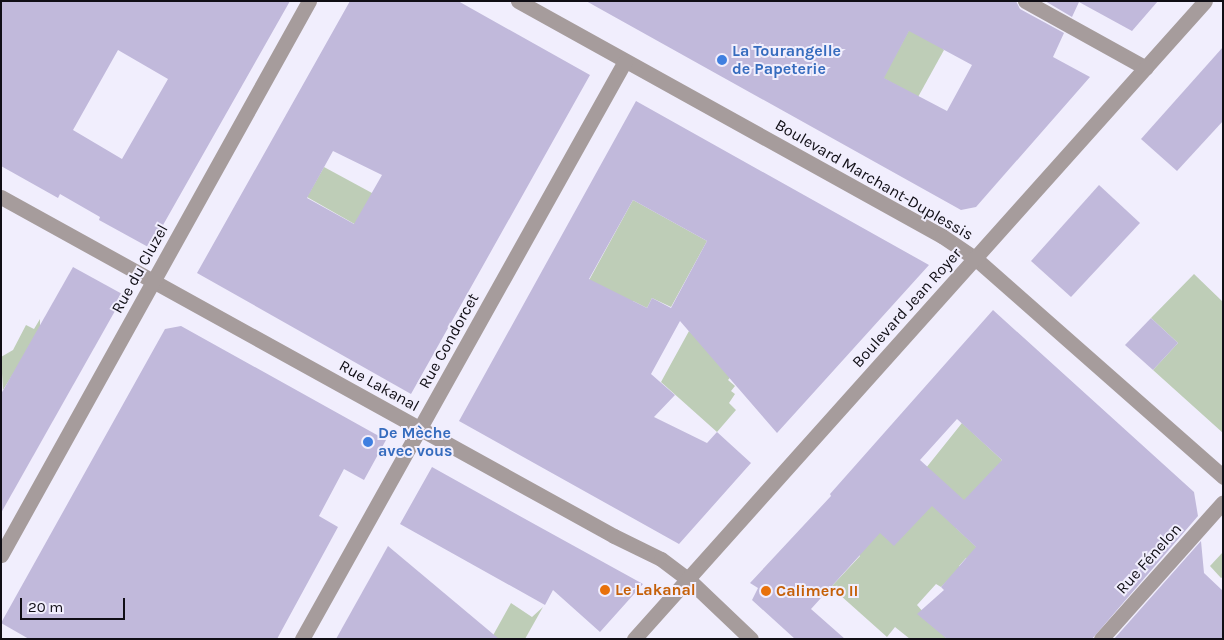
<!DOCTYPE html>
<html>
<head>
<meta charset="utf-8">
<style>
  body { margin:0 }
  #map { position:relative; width:1224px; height:640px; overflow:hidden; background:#f1eefd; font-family:Karla,sans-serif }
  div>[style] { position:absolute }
  .green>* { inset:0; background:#becdb7 }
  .building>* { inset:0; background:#c1b9db }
  .minor>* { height:15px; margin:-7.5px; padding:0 7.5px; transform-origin:7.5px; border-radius:7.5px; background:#a69c9c }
  .dots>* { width:14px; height:14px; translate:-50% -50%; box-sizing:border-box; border:2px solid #f1eefd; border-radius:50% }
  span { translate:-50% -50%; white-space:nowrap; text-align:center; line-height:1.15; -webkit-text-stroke:4px #f1eefd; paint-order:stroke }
  .shop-label { font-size:16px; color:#366cbe; font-weight:700 }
  .left { translate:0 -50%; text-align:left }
  .street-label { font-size:16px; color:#100e15 }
  .food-label { font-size:16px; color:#c56008; font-weight:700 }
  .frame { position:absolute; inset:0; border:2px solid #100e15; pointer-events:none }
  .scale { position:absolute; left:20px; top:598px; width:105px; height:22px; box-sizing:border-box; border:2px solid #100e15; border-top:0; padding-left:6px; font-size:15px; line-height:18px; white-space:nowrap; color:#100e15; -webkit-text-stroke:4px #f1eefd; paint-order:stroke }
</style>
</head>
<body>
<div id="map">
  <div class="green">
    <div style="clip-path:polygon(915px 19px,944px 50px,918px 97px,883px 78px)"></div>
    <div style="clip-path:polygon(324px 167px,383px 199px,365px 230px,307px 197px)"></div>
    <div style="clip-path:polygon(633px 200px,707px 241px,671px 307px,652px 298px,647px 308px,633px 301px,630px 308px,587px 284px)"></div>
    <div style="clip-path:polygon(1194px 274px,1223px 302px,1223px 433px,1153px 370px,1178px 343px,1151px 318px)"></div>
    <div style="clip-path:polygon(40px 319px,40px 331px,3px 390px,1px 357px,13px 350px,26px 325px,34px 329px)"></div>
    <div style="clip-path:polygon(689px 331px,734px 373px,728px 380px,735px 386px,731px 391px,735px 394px,729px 403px,736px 410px,717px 432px,661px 382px)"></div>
    <div style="clip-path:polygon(962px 423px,1002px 460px,956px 528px,986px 556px,966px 558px,959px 566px,969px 575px,950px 578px,941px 587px,936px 584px,917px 605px,947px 639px,910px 639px,895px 627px,887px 637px,831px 587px,860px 556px,858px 553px)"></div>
    <div style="clip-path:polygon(1223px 552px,1223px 577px,1221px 578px,1210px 566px)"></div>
    <div style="clip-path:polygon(511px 603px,532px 617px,543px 607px,525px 639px,491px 639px)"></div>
  </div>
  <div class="building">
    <div style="clip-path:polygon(evenodd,1px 1px,290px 1px,150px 248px,99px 220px,100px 217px,60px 194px,58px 198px,1px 166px,1px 1px,118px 50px,168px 79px,122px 159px,73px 130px,118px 50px)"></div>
    <div style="clip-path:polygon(evenodd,350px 1px,458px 1px,590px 75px,411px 394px,197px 273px,350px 1px,333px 151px,382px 175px,354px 224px,307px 198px,333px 151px)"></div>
    <div style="clip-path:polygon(evenodd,586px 1px,1016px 1px,1020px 9px,1064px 33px,1053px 57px,1090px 77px,976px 207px,961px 210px,586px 1px,909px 31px,972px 65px,947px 111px,884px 78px,909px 31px)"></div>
    <div style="clip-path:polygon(1045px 1px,1158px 1px,1132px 31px,1079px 2px,1072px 17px)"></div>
    <div style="clip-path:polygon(1223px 47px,1223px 121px,1177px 171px,1141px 139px)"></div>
    <div style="clip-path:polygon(evenodd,636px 101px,929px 265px,777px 433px,680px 321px,651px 374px,675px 395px,654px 417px,707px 443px,717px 432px,751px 463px,679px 544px,459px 421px,636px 101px,633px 200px,707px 241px,671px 308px,652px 298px,647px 308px,589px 279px,633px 200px)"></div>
    <div style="clip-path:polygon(1099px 185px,1140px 223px,1071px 297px,1031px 261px)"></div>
    <div style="clip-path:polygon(73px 267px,124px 295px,1px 513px,1px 394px)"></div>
    <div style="clip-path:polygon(evenodd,993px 310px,1194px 492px,1198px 516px,1092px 639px,947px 639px,917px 614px,944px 590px,941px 587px,976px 547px,932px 506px,894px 546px,880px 533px,811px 609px,845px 639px,795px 639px,752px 600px,758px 588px,750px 583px,831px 496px,830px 494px,993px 310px,957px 419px,1002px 460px,964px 500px,920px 460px,957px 419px)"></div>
    <div style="clip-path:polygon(1151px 318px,1178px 343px,1153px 370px,1125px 345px)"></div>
    <div style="clip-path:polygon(181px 326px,386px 440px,364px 480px,344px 469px,319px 516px,338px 527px,277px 639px,29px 639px,1px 623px,165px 329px)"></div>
    <div style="clip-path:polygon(432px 467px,536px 525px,643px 584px,600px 632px,553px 590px,545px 605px,400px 524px)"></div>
    <div style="clip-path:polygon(1201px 541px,1204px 573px,1223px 591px,1223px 639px,1114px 639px)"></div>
    <div style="clip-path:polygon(388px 546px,499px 639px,336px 639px)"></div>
  </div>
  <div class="minor">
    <div style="left:518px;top:1px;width:485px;rotate:29deg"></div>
    <div style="left:942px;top:236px;width:40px;rotate:34deg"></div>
    <div style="left:975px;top:258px;width:331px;rotate:41.4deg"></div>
    <div style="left:1025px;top:1px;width:138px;rotate:29deg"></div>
    <div style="left:1px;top:197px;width:700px;rotate:28.94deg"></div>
    <div style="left:614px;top:536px;width:52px;rotate:26.1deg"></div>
    <div style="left:661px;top:559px;width:34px;rotate:37deg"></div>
    <div style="left:688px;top:579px;width:87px;rotate:43.6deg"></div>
    <div style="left:1px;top:555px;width:634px;rotate:-60.93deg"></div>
    <div style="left:302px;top:639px;width:662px;rotate:-60.8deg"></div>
    <div style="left:634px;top:639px;width:856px;rotate:-48.17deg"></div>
    <div style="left:1101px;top:639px;width:183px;rotate:-48.3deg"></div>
  </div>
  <div class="dots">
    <div style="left:722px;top:60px;background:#3f7fe0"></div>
    <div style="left:368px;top:442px;background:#3f7fe0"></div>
    <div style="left:605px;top:590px;background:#e8710a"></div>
    <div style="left:766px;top:591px;background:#e8710a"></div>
  </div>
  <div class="shop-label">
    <span class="left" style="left:732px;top:60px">La Tourangelle<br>de Papeterie</span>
    <span class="left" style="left:378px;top:442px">De Mèche<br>avec vous</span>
  </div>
  <div class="street-label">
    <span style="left:874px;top:180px;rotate:30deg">Boulevard Marchant-Duplessis</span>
    <span style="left:140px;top:269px;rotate:-61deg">Rue du Cluzel</span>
    <span style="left:907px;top:308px;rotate:-48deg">Boulevard Jean Royer</span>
    <span style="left:449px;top:341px;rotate:-61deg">Rue Condorcet</span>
    <span style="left:379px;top:386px;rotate:29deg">Rue Lakanal</span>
    <span style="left:1149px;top:559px;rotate:-48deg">Rue Fénelon</span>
  </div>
  <div class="food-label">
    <span class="left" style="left:615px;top:590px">Le Lakanal</span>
    <span class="left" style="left:776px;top:591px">Calimero II</span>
  </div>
  <div class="frame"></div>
  <div class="scale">20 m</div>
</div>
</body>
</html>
